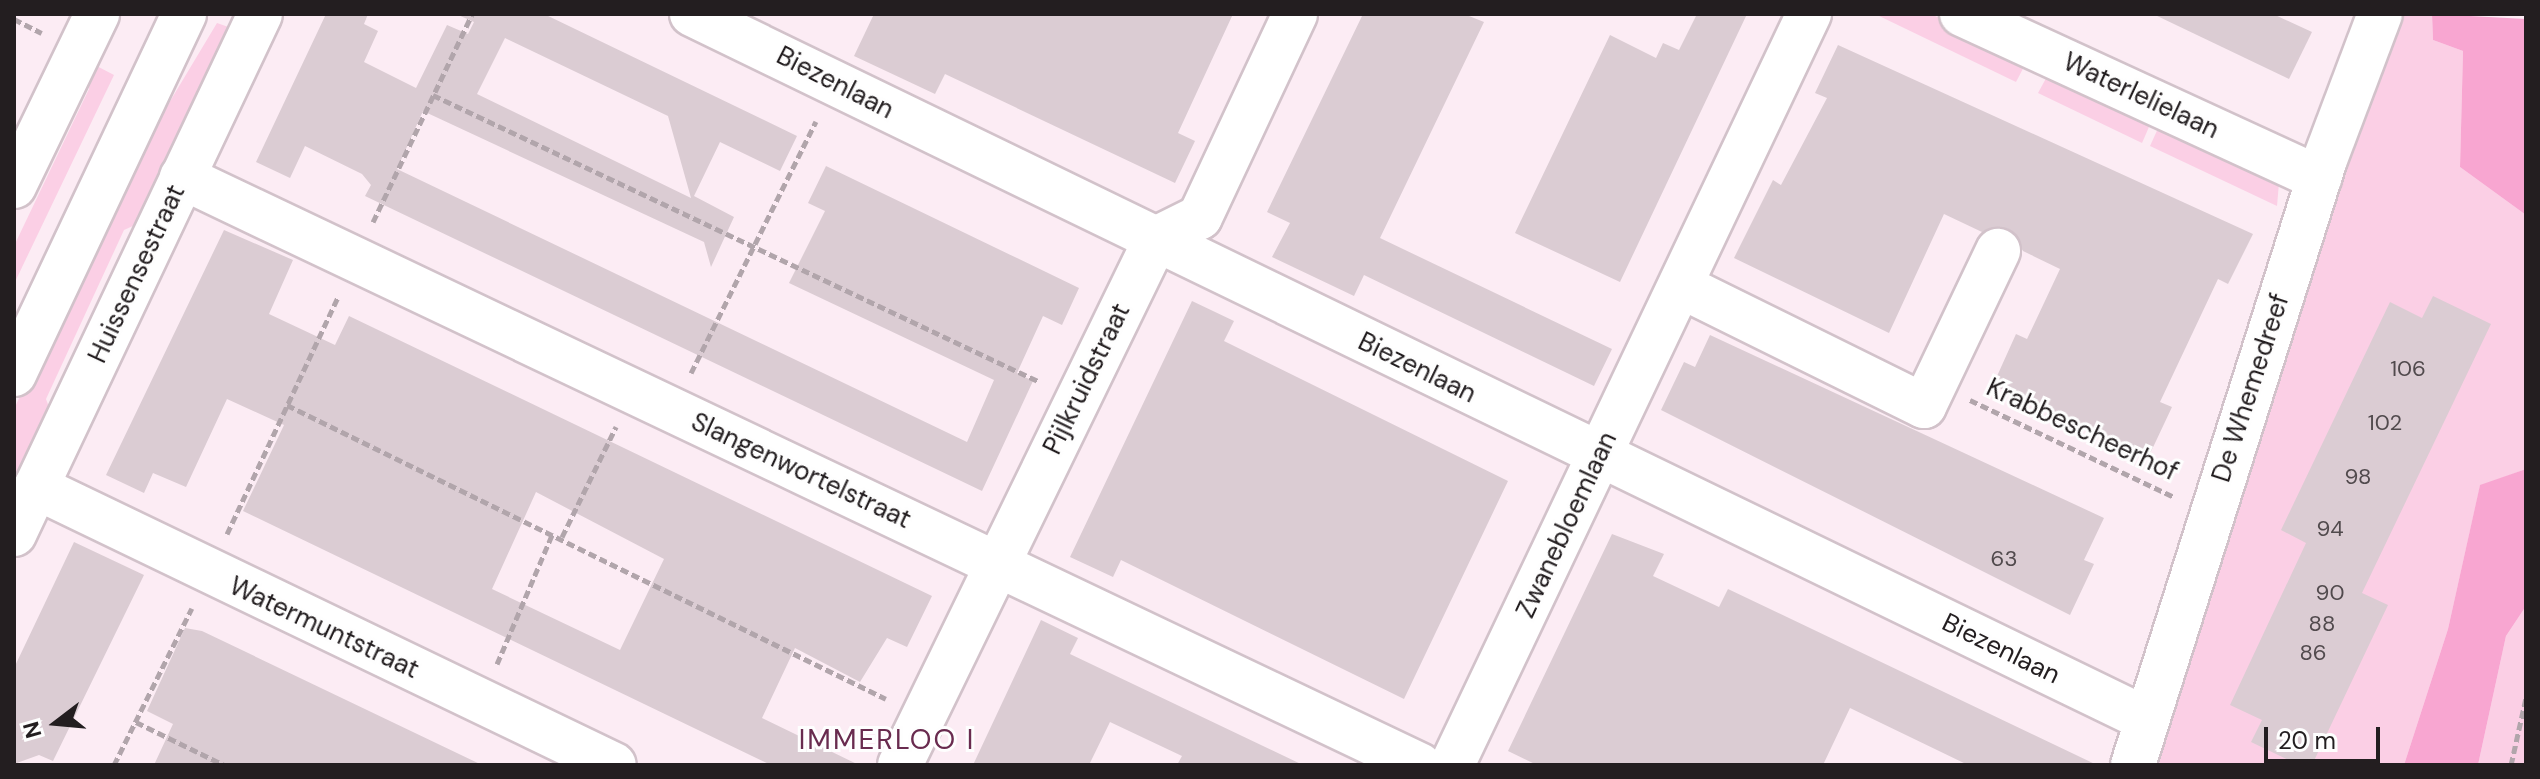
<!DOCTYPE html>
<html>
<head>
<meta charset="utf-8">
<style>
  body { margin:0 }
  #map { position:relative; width:2540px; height:779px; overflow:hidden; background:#fcecf4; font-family:"DM Sans",sans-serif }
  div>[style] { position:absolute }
  .green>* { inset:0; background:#fbcfe5 }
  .water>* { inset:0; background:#f8a6d1 }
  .building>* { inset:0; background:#dbccd3 }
  .path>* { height:5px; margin-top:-2.5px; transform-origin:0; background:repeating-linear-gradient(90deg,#b1a5ab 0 8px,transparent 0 12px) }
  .roads { filter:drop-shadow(2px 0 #d2c2ca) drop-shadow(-2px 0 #d2c2ca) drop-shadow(0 2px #d2c2ca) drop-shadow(0 -2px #d2c2ca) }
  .minor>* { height:44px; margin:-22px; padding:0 22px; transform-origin:22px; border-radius:22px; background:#fff }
  .tertiary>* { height:44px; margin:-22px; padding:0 22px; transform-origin:22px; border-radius:22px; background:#fff }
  span { translate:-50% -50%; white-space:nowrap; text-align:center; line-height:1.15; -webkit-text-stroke:6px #fefefe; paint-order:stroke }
  .number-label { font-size:22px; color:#514a4d }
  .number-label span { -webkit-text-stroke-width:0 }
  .street-label { font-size:26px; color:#231e20 }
  .neighbourhood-label { font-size:28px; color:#692b4f; letter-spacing:2px }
  .frame { position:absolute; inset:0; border:16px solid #231e20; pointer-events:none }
  .north { position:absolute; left:16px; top:683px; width:80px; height:80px; -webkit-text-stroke:6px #fefefe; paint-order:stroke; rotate:254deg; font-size:22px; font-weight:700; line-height:32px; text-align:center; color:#231e20 }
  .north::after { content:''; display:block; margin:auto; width:28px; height:36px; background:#231e20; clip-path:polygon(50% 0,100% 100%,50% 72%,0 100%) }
  .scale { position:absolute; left:2264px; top:727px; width:116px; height:36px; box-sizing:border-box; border:4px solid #231e20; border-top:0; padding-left:10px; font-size:24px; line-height:28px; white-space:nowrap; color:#231e20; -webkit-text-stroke:6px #fefefe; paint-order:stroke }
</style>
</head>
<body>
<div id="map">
  <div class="green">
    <div style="clip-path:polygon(1875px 14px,1931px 14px,2027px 61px,2016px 82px)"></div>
    <div style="clip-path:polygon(2403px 14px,2432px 14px,2433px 40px,2463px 51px,2460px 167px,2526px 215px,2526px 469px,2480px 486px,2448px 629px,2404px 765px,2154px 765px,2359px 123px)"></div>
    <div style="clip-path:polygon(217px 23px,237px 30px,144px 221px,124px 230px,46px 399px,53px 418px,14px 489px,14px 409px,124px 178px)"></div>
    <div style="clip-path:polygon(89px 62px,114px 75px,14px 284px,14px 246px,89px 89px)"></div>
    <div style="clip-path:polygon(2050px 71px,2152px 120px,2142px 143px,2038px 93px)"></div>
    <div style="clip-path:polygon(2160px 124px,2279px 183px,2277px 206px,2150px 146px)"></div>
    <div style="clip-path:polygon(2526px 606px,2526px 765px,2478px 765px,2506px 636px)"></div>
  </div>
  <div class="water">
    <div style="clip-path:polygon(2432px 14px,2526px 19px,2526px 215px,2460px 167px,2463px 51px,2433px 40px)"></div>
    <div style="clip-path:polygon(2526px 469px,2526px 606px,2506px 636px,2478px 765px,2404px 765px,2448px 629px,2480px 485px)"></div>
  </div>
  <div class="building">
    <div style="clip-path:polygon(evenodd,326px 14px,368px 14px,364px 24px,378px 31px,364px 62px,416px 88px,447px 25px,468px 34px,474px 22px,456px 14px,544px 14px,797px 136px,780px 171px,720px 142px,694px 196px,734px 217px,711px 267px,704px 242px,423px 111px,397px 169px,967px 442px,994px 380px,789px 283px,825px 211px,808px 203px,826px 166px,1079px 288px,1062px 325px,1043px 316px,1017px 373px,1033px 381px,982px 491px,365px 196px,371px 185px,362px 174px,305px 146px,290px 178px,256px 162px,326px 14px,505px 38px,668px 116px,691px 198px,477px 94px,505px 38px)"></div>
    <div style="clip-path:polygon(874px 14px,1233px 14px,1178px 133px,1195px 141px,1175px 183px,945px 74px,935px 94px,854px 56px)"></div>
    <div style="clip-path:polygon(1363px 14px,1464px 14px,1484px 22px,1380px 238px,1612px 349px,1594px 386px,1364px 275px,1354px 296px,1272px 257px,1290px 223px,1267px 212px)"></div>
    <div style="clip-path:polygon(1697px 14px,1747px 14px,1620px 282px,1515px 233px,1610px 35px,1656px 58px,1663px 43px,1679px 50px)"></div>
    <div style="clip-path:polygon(2153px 14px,2273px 14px,2312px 32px,2289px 79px)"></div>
    <div style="clip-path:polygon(1838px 45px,2253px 234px,2228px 284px,2218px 279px,2160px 402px,2172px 407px,2148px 458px,1993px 385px,2016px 334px,2027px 339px,2060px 269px,2023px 251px,2009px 229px,1982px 232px,1944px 214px,1889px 333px,1734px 258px,1773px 180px,1781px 185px,1827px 98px,1815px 93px)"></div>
    <div style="clip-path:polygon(evenodd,224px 230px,293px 260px,269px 314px,335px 345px,349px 316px,932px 596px,907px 647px,887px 638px,860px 682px,795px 648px,762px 718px,859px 765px,771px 765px,243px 511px,284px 425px,227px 399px,186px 487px,153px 473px,144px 493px,106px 475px,224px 230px,536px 492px,664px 559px,620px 650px,492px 589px,536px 492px)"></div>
    <div style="clip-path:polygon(2433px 296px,2491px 324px,2362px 593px,2388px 605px,2312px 765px,2299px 765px,2251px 742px,2262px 720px,2230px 705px,2306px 543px,2281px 530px,2390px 302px,2422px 318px)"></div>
    <div style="clip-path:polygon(1192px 301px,1234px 321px,1224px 341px,1508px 481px,1404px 699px,1121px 560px,1113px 577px,1070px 557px)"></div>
    <div style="clip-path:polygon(1710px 335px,2104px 518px,2084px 560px,2094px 564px,2070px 615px,1661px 410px,1684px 362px,1695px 367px)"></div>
    <div style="clip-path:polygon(1612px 534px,1664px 554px,1653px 576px,1719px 607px,1728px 589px,2097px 765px,1968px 765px,1850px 708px,1823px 765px,1537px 765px,1508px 751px)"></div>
    <div style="clip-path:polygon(74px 542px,144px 575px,53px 761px,39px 755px,14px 764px,14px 668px)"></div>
    <div style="clip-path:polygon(1041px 620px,1078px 638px,1070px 654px,1303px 765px,1177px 765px,1182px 756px,1110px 722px,1089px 765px,973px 765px)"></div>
    <div style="clip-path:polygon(185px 628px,202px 631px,482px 765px,154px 765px,173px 724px,147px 711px)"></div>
  </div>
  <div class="path">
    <div style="left:14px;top:19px;width:31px;rotate:27deg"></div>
    <div style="left:433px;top:95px;width:671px;rotate:25.31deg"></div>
    <div style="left:373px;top:222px;width:230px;rotate:-64.5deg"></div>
    <div style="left:691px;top:373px;width:281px;rotate:-63.6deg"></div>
    <div style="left:1970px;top:400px;width:226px;rotate:25.4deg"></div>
    <div style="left:287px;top:405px;width:667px;rotate:26.14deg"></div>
    <div style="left:227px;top:534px;width:262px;rotate:-64.9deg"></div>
    <div style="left:562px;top:537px;width:123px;rotate:-63.9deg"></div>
    <div style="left:497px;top:664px;width:142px;rotate:-66.9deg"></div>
    <div style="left:136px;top:722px;width:98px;rotate:26deg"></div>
    <div style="left:114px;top:765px;width:175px;rotate:-63.6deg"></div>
    <div style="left:2511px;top:765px;width:69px;rotate:-77.4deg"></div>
  </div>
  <div class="roads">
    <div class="minor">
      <div style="left:692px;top:14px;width:1614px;rotate:25.87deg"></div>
      <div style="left:1962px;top:14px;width:393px;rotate:24.7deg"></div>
      <div style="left:182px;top:177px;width:1370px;rotate:25.42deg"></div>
      <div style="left:14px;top:186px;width:191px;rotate:-64.2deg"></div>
      <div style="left:1681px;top:286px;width:271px;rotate:26.3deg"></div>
      <div style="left:1924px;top:406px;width:172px;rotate:-64.5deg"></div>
      <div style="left:36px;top:487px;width:641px;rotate:25.69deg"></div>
      <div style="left:14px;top:534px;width:575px;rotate:-64.68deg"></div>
      <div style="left:900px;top:765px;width:585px;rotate:-64.05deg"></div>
      <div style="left:1156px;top:239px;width:49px;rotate:-26.6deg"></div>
      <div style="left:1200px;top:217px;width:224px;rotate:-64.9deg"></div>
      <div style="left:1452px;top:765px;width:832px;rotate:-64.58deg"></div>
      <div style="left:2133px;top:765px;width:633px;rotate:-72.42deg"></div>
      <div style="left:2324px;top:162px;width:158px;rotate:-69.3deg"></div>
    </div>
    <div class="tertiary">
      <div style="left:14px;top:374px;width:398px;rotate:-64.7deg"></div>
    </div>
  </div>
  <div class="number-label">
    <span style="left:2408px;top:369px">106</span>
    <span style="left:2385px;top:423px">102</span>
    <span style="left:2358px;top:477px">98</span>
    <span style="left:2330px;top:529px">94</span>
    <span style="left:2004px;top:559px">63</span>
    <span style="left:2330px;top:593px">90</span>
    <span style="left:2322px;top:624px">88</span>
    <span style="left:2313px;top:653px">86</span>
  </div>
  <div class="street-label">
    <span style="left:835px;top:83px;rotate:27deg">Biezenlaan</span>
    <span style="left:2141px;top:96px;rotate:25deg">Waterlelielaan</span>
    <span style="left:137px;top:274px;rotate:-65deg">Huissensestraat</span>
    <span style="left:1417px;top:368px;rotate:26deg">Biezenlaan</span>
    <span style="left:1087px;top:379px;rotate:-64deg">Pijlkruidstraat</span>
    <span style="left:2251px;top:388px;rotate:-72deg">De Whemedreef</span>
    <span style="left:2082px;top:430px;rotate:25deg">Krabbescheerhof</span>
    <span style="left:801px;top:471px;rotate:25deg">Slangenwortelstraat</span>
    <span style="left:1567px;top:525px;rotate:-65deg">Zwanebloemlaan</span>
    <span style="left:324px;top:628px;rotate:25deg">Watermuntstraat</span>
    <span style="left:2001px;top:649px;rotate:26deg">Biezenlaan</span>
  </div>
  <div class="neighbourhood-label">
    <span style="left:887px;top:740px">IMMERLOO I</span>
  </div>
  <div class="frame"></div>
  <div class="north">N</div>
  <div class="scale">20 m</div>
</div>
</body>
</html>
